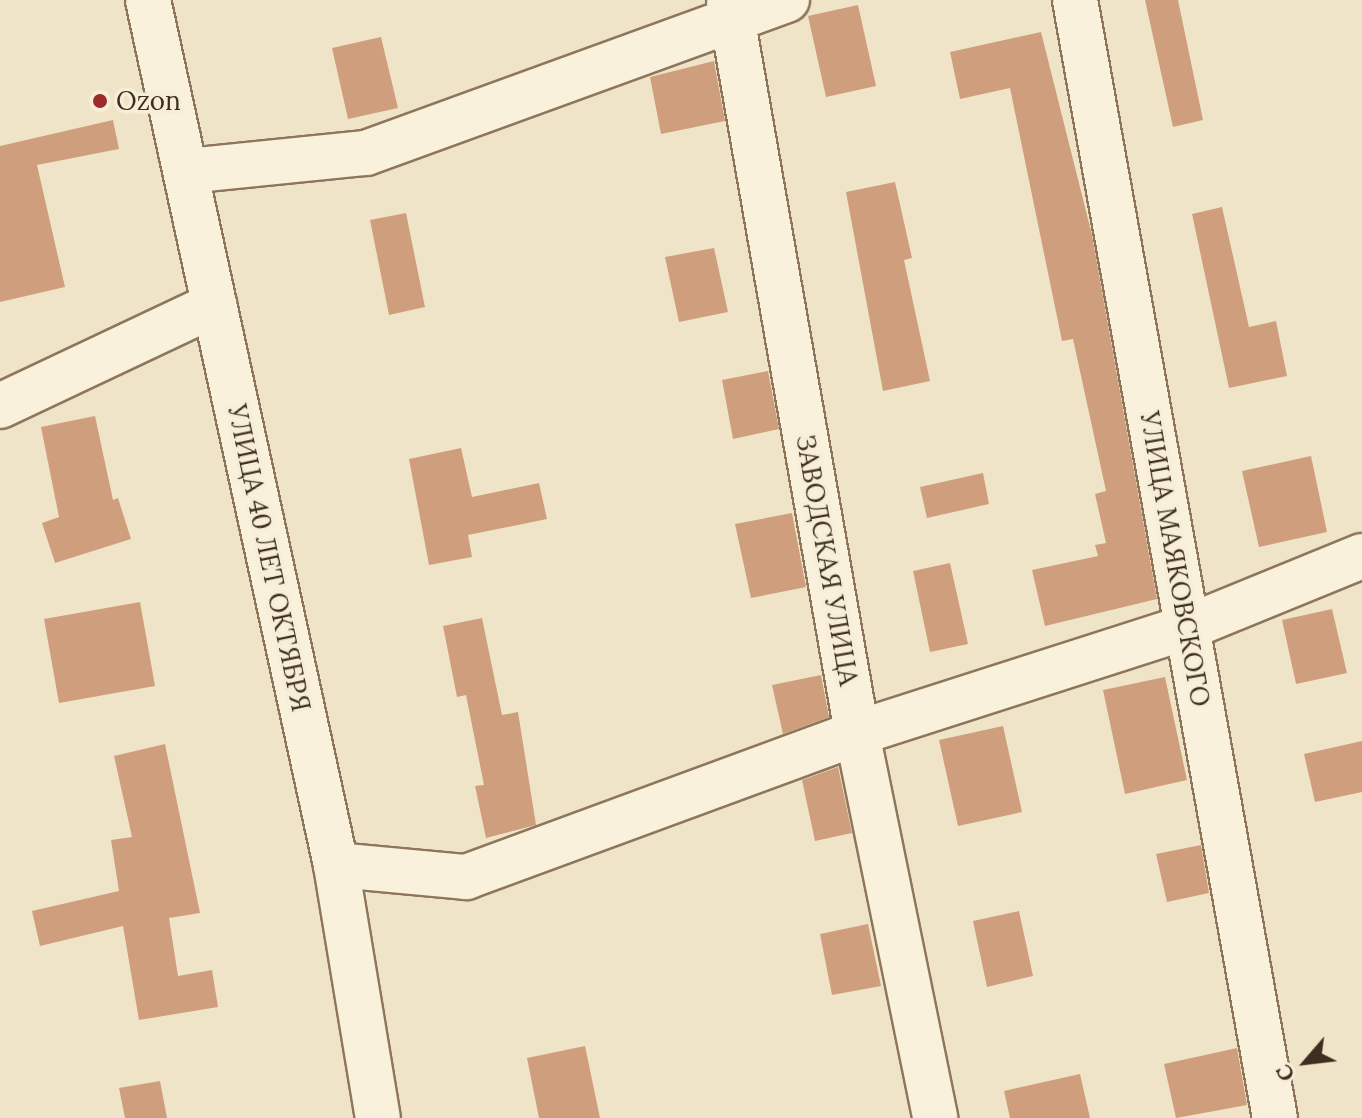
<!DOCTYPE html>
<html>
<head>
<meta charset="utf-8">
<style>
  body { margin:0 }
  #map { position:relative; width:1362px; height:1118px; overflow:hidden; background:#f0e4c8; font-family:Lora,serif }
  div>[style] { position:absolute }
  .building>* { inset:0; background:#cf9f7d }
  .roads { filter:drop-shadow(2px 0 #8d765c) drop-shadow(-2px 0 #8d765c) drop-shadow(0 2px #8d765c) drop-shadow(0 -2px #8d765c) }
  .street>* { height:44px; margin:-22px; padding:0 22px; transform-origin:22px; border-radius:22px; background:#faf1dc }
  .secondary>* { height:44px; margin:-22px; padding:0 22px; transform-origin:22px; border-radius:22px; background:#faf1dc }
  .dots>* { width:22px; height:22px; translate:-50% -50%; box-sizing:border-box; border:4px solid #f7eed8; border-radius:50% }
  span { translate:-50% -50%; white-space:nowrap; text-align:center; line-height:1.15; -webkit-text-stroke:7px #f7eed8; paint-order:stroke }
  .poi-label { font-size:26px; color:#3d2e20 }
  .left { translate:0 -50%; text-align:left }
  .street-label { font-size:26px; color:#3d2e20 }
  .north { position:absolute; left:1266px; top:1022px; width:80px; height:80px; -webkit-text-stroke:6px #f7eed8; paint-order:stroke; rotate:242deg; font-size:22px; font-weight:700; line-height:32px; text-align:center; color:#3d2e20 }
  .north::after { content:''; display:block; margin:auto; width:28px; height:36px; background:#3d2e20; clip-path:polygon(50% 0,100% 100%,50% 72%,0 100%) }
</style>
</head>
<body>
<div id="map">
  <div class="building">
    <div style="clip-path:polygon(1145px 0,1178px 0,1203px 120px,1173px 127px)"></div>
    <div style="clip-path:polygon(858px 5px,876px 86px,826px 97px,808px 16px)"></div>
    <div style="clip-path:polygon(1041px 32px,1092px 235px,1157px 599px,1045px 626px,1032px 570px,1098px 556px,1095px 545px,1106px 543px,1095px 494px,1106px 491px,1073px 339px,1062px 341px,1010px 88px,960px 99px,950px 52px)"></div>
    <div style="clip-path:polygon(381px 37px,398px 108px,348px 119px,332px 48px)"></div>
    <div style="clip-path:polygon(714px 61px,725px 121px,661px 134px,650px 77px)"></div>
    <div style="clip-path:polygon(113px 120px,119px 149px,37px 165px,65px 287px,0 302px,0 146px)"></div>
    <div style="clip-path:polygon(895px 182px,912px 258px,904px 260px,930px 381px,883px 391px,846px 192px)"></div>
    <div style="clip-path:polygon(1222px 207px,1249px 327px,1276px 321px,1287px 376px,1229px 388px,1192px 214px)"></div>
    <div style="clip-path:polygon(406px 213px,425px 307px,389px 315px,370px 220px)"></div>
    <div style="clip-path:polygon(714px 248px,728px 312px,679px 322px,665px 257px)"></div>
    <div style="clip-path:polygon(768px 371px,779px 429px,733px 439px,722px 380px)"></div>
    <div style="clip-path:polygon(95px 416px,113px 500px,118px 498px,131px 539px,55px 563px,42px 523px,59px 517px,41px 427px)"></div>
    <div style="clip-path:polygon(461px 448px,472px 497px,539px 483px,547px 519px,468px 535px,472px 557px,429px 565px,409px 459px)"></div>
    <div style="clip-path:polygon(1311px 456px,1327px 532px,1259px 547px,1242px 471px)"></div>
    <div style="clip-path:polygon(983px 473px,989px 504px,927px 518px,920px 487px)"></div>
    <div style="clip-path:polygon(792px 513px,806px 587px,751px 598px,735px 524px)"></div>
    <div style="clip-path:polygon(950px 563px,968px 644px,930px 652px,913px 571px)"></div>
    <div style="clip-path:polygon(140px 602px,155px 686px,59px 703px,44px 619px)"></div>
    <div style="clip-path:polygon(1332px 609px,1347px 673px,1296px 684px,1282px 620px)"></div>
    <div style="clip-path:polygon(482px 618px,502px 715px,518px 712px,536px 825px,486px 838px,475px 786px,484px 785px,466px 695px,457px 697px,443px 626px)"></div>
    <div style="clip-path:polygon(821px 675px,829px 717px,783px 734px,772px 685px)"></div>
    <div style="clip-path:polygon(1165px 677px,1187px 780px,1125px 794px,1103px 690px)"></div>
    <div style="clip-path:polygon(1003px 726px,1022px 812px,958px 826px,939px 740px)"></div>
    <div style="clip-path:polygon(1362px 741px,1362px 792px,1315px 802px,1304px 754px)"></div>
    <div style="clip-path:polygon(165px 744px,200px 913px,169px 918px,178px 976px,212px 970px,218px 1007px,139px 1020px,123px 926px,40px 946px,32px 911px,119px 891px,111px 840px,132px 837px,114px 756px)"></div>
    <div style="clip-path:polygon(838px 767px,852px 833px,815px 841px,802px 780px)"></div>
    <div style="clip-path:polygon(1201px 845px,1209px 893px,1167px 902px,1156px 854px)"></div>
    <div style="clip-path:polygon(1019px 911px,1033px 976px,987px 987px,973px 921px)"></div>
    <div style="clip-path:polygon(868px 924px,881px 986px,832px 995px,820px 934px)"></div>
    <div style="clip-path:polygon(585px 1046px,600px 1118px,539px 1118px,527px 1058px)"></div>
    <div style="clip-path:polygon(1237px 1048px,1247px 1105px,1176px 1118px,1164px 1064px)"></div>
    <div style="clip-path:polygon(1080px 1074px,1090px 1118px,1010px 1118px,1004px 1091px)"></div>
    <div style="clip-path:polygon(160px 1081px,167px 1118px,125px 1118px,119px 1088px)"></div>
  </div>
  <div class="roads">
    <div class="street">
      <div style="left:729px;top:0;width:744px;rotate:80.09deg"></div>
      <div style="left:857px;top:733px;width:393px;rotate:78.5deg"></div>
      <div style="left:1075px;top:0;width:1136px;rotate:79.86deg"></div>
      <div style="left:188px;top:171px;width:179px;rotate:-5.8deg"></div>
      <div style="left:366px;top:153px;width:448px;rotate:-20deg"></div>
      <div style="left:0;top:406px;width:237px;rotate:-25.3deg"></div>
      <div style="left:336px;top:865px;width:131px;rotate:5.3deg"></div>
      <div style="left:466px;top:877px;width:417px;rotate:-20.2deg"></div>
      <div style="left:857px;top:733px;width:348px;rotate:-17.8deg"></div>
      <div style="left:1188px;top:627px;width:188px;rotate:-22.2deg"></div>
    </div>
    <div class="secondary">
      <div style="left:148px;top:0;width:885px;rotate:77.74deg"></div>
      <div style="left:336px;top:865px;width:256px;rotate:80.6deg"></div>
    </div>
  </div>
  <div class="dots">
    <div style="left:100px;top:101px;background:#9e2a2b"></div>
  </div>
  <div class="poi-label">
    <span class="left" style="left:116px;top:101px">Ozon</span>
  </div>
  <div class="street-label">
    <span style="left:269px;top:558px;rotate:78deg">УЛИЦА 40 ЛЕТ ОКТЯБРЯ</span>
    <span style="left:1175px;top:559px;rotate:80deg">УЛИЦА МАЯКОВСКОГО</span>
    <span style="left:827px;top:560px;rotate:80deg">ЗАВОДСКАЯ УЛИЦА</span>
  </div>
  <div class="north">С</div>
</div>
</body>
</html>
